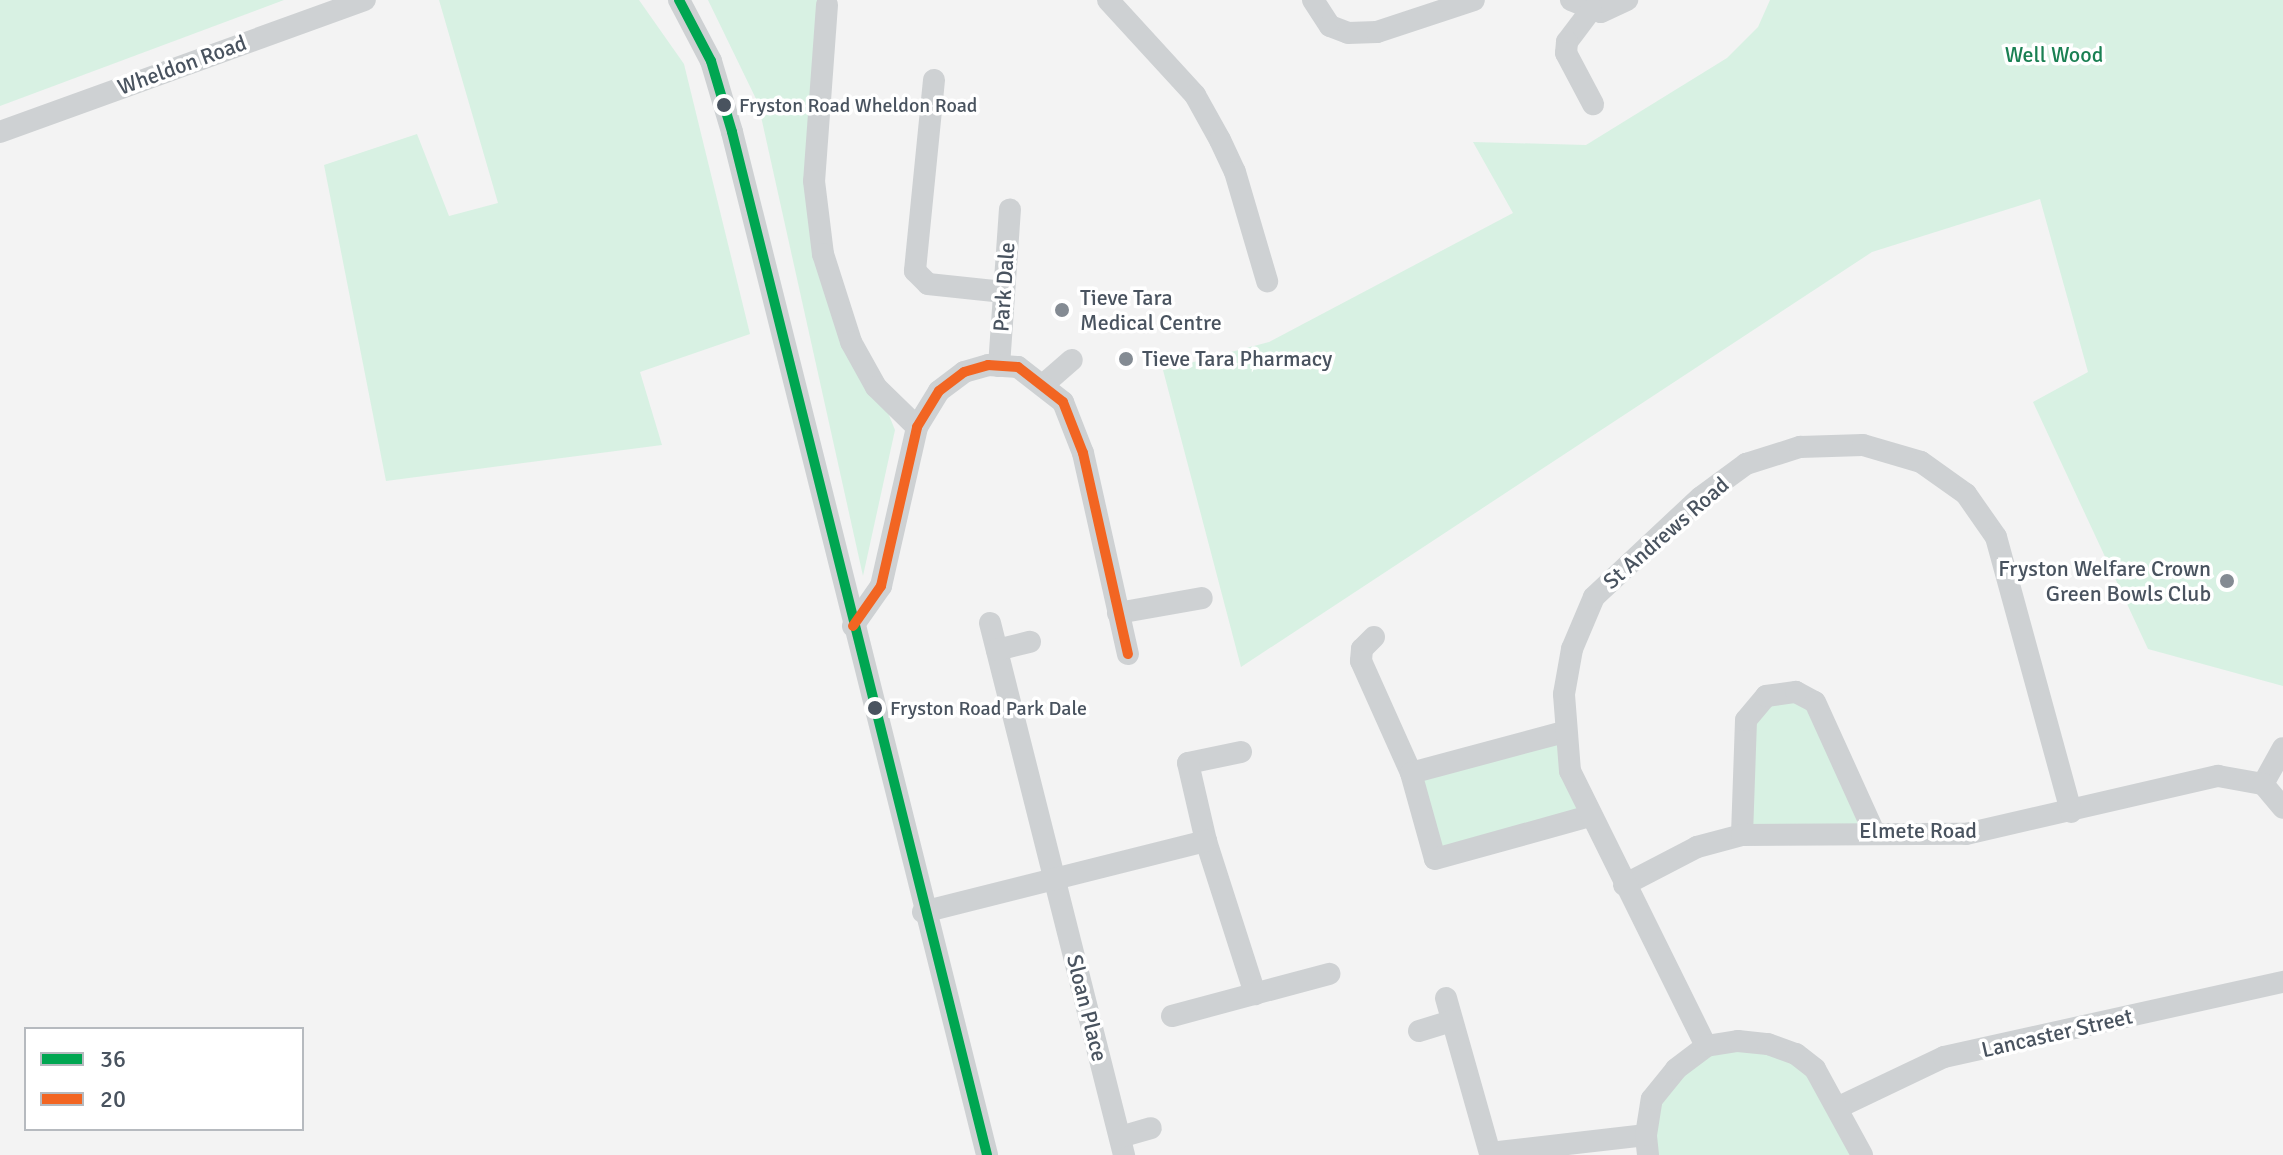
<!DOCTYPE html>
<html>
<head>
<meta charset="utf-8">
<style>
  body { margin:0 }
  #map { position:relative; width:2283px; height:1155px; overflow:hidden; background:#f3f3f3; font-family:Signika,sans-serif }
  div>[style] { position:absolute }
  .green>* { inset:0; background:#d8f1e3 }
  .minor>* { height:22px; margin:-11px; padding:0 11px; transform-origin:11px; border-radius:11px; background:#ced1d3 }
  .bus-1>* { height:10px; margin:-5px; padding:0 5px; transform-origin:5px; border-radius:5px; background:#00a651 }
  .bus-2>* { height:10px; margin:-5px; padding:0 5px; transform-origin:5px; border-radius:5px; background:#f26522 }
  .dots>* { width:22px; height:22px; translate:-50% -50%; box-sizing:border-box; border:4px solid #fff; border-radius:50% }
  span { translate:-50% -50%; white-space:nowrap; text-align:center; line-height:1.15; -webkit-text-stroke:7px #fff; paint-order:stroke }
  .bus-label { font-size:20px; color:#49535f }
  .left { translate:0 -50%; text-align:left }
  .park-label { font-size:22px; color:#1a8053 }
  .street-label { font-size:22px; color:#49535f }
  .poi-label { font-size:22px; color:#49535f }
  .right { translate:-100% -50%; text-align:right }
  .legend { position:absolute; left:24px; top:1027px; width:280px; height:104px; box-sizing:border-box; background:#fff; border:2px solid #b6babf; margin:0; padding:10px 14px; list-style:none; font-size:24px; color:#49535f }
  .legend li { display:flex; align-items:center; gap:16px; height:40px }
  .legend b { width:40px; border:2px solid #b6babf }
</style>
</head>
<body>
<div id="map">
  <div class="green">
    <div style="clip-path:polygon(0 0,284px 0,0 106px)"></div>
    <div style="clip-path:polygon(439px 0,639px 0,684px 64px,750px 334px,640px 372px,662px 445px,386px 481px,324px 165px,417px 134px,449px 216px,498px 203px)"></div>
    <div style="clip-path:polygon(708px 0,834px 0,827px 5px,823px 253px,895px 430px,863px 576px,758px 103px)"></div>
    <div style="clip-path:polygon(1770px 0,2283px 0,2283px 686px,2148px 649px,2033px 402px,2088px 372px,2040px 199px,1872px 252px,1241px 667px,1163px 370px,1269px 342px,1513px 213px,1473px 142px,1586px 145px,1727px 58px,1758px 27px)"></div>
    <div style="clip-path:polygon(1766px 696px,1815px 702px,1874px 832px,1742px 835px,1746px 720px)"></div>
    <div style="clip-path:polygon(1564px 732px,1590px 816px,1435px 859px,1411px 773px)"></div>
    <div style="clip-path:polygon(1706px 1046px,1796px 1054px,1862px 1155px,1648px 1155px,1652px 1099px)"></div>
  </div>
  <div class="minor">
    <div style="left:679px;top:0;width:69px;rotate:62.3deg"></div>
    <div style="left:711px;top:61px;width:74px;rotate:73.5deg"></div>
    <div style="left:732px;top:132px;width:1054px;rotate:76deg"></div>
    <div style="left:1108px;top:0;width:129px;rotate:47.5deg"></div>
    <div style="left:1195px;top:95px;width:51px;rotate:60.9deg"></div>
    <div style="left:1220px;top:140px;width:35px;rotate:65deg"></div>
    <div style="left:1235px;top:172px;width:114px;rotate:73.6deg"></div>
    <div style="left:1313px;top:0;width:31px;rotate:57deg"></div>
    <div style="left:1330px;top:26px;width:19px;rotate:21deg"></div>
    <div style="left:1348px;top:33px;width:29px;rotate:-2deg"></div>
    <div style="left:1377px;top:32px;width:102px;rotate:-18.3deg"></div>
    <div style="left:1571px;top:0;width:32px;rotate:22deg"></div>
    <div style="left:1601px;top:12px;width:29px;rotate:-25deg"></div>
    <div style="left:827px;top:5px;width:176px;rotate:94.2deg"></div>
    <div style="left:814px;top:181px;width:74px;rotate:83deg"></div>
    <div style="left:823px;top:254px;width:92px;rotate:72.3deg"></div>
    <div style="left:851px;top:342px;width:51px;rotate:60.9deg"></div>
    <div style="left:876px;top:387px;width:57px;rotate:44.3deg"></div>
    <div style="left:1591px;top:10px;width:40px;rotate:127deg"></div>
    <div style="left:1567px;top:42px;width:11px;rotate:95deg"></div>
    <div style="left:1566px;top:53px;width:58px;rotate:62.1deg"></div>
    <div style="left:934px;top:80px;width:192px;rotate:95.7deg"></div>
    <div style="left:915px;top:271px;width:18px;rotate:45deg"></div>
    <div style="left:928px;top:284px;width:76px;rotate:6deg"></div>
    <div style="left:0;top:132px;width:388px;rotate:-19.9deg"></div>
    <div style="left:999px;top:366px;width:157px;rotate:-86deg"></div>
    <div style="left:1043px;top:385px;width:38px;rotate:-41deg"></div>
    <div style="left:1118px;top:613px;width:85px;rotate:-10.1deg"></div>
    <div style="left:990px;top:623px;width:549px;rotate:75.86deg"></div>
    <div style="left:853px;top:626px;width:49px;rotate:-55deg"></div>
    <div style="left:881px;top:586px;width:163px;rotate:-77.2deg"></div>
    <div style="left:917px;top:427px;width:42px;rotate:-58.6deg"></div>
    <div style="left:939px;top:391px;width:31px;rotate:-37deg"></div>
    <div style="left:964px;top:372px;width:25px;rotate:-16deg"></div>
    <div style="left:988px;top:365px;width:30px;rotate:4deg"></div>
    <div style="left:1018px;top:367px;width:57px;rotate:37.9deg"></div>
    <div style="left:1063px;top:402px;width:55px;rotate:68.6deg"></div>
    <div style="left:1083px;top:453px;width:206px;rotate:77.4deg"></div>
    <div style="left:1374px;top:637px;width:17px;rotate:135deg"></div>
    <div style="left:1362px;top:649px;width:12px;rotate:95deg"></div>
    <div style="left:1361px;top:661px;width:123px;rotate:65.9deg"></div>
    <div style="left:997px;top:650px;width:34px;rotate:-14deg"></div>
    <div style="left:1564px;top:732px;width:158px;rotate:165deg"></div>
    <div style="left:1411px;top:773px;width:89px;rotate:74.4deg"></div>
    <div style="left:1435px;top:859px;width:161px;rotate:-15.5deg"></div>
    <div style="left:1241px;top:752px;width:54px;rotate:168.3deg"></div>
    <div style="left:1188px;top:763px;width:80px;rotate:77deg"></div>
    <div style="left:1206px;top:841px;width:161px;rotate:72.2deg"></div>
    <div style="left:2263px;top:784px;width:41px;rotate:-60.9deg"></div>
    <div style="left:1742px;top:835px;width:115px;rotate:-88deg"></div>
    <div style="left:1746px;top:720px;width:31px;rotate:-50deg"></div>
    <div style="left:1766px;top:696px;width:30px;rotate:-8deg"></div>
    <div style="left:1796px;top:692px;width:21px;rotate:28deg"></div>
    <div style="left:1815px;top:702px;width:143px;rotate:65.6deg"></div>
    <div style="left:1624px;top:885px;width:82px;rotate:-27.5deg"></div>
    <div style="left:1697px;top:847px;width:47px;rotate:-14.9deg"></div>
    <div style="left:1742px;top:835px;width:224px;rotate:-0.3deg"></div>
    <div style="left:1966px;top:834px;width:259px;rotate:-13deg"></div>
    <div style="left:2218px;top:776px;width:46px;rotate:10.1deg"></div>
    <div style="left:2263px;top:784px;width:31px;rotate:50deg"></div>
    <div style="left:923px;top:912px;width:292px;rotate:-14.1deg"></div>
    <div style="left:1446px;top:998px;width:161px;rotate:74.2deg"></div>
    <div style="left:1490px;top:1153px;width:157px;rotate:-6.6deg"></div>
    <div style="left:1172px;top:1016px;width:163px;rotate:-15deg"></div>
    <div style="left:1419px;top:1031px;width:34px;rotate:-17deg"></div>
    <div style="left:1706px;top:1046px;width:307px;rotate:-116.3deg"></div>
    <div style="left:1570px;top:771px;width:77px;rotate:-94.5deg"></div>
    <div style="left:1564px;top:694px;width:46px;rotate:-79.9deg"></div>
    <div style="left:1572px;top:649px;width:56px;rotate:-67.1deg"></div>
    <div style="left:1594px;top:597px;width:146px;rotate:-43.1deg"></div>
    <div style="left:1701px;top:497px;width:56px;rotate:-36.3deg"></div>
    <div style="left:1746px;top:464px;width:57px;rotate:-17.5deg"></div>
    <div style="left:1800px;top:447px;width:63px;rotate:-1.8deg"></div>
    <div style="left:1863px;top:445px;width:60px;rotate:16.3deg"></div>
    <div style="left:1921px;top:462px;width:55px;rotate:35.4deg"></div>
    <div style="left:1966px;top:494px;width:52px;rotate:55.1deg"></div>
    <div style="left:1996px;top:537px;width:285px;rotate:74.7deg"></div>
    <div style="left:1839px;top:1107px;width:116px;rotate:-25.5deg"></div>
    <div style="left:1944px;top:1057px;width:347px;rotate:-12.5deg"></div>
    <div style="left:1120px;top:1137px;width:32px;rotate:-16deg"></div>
    <div style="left:1648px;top:1155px;width:20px;rotate:-96deg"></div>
    <div style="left:1646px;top:1135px;width:36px;rotate:-81deg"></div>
    <div style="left:1652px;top:1099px;width:38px;rotate:-51deg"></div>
    <div style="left:1676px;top:1069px;width:38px;rotate:-37deg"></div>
    <div style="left:1706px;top:1046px;width:32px;rotate:-9deg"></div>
    <div style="left:1738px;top:1041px;width:30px;rotate:6deg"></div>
    <div style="left:1768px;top:1044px;width:30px;rotate:20deg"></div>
    <div style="left:1796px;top:1054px;width:24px;rotate:38deg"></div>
    <div style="left:1815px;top:1069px;width:98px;rotate:61.3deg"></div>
  </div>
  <div class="bus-1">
    <div style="left:679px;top:0;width:69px;rotate:62.3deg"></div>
    <div style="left:711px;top:61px;width:74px;rotate:73.5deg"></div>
    <div style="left:732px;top:132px;width:1054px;rotate:76deg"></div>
  </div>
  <div class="bus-2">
    <div style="left:853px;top:626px;width:49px;rotate:-55deg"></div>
    <div style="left:881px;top:586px;width:163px;rotate:-77.2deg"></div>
    <div style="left:917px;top:427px;width:42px;rotate:-58.6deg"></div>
    <div style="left:939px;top:391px;width:31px;rotate:-37deg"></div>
    <div style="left:964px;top:372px;width:25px;rotate:-16deg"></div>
    <div style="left:988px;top:365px;width:30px;rotate:4deg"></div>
    <div style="left:1018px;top:367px;width:57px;rotate:37.9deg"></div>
    <div style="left:1063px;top:402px;width:55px;rotate:68.6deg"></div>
    <div style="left:1083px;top:453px;width:206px;rotate:77.4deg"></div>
  </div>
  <div class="dots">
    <div style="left:724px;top:105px;background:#49535f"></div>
    <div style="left:1062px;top:310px;background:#848b93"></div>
    <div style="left:1126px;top:359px;background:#848b93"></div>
    <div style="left:2227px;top:581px;background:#848b93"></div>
    <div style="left:875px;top:708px;background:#49535f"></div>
  </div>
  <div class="bus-label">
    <span class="left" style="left:739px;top:105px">Fryston Road Wheldon Road</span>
    <span class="left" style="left:890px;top:708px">Fryston Road Park Dale</span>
  </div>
  <div class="park-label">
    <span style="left:2054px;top:55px">Well Wood</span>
  </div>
  <div class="street-label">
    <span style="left:182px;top:65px;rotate:-20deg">Wheldon Road</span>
    <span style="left:1004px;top:287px;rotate:-86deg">Park Dale</span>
    <span style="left:1666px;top:533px;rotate:-41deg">St Andrews Road</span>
    <span style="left:1918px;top:831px">Elmete Road</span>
    <span style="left:1087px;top:1008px;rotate:76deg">Sloan Place</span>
    <span style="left:2057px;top:1033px;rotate:-13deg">Lancaster Street</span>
  </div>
  <div class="poi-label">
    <span class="left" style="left:1080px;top:310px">Tieve Tara<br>Medical Centre</span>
    <span class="left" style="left:1142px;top:359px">Tieve Tara Pharmacy</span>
    <span class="right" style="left:2211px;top:581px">Fryston Welfare Crown<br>Green Bowls Club</span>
  </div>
  <ul class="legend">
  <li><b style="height:10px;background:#00a651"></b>36</li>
  <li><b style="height:10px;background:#f26522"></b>20</li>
  </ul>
</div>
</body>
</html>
